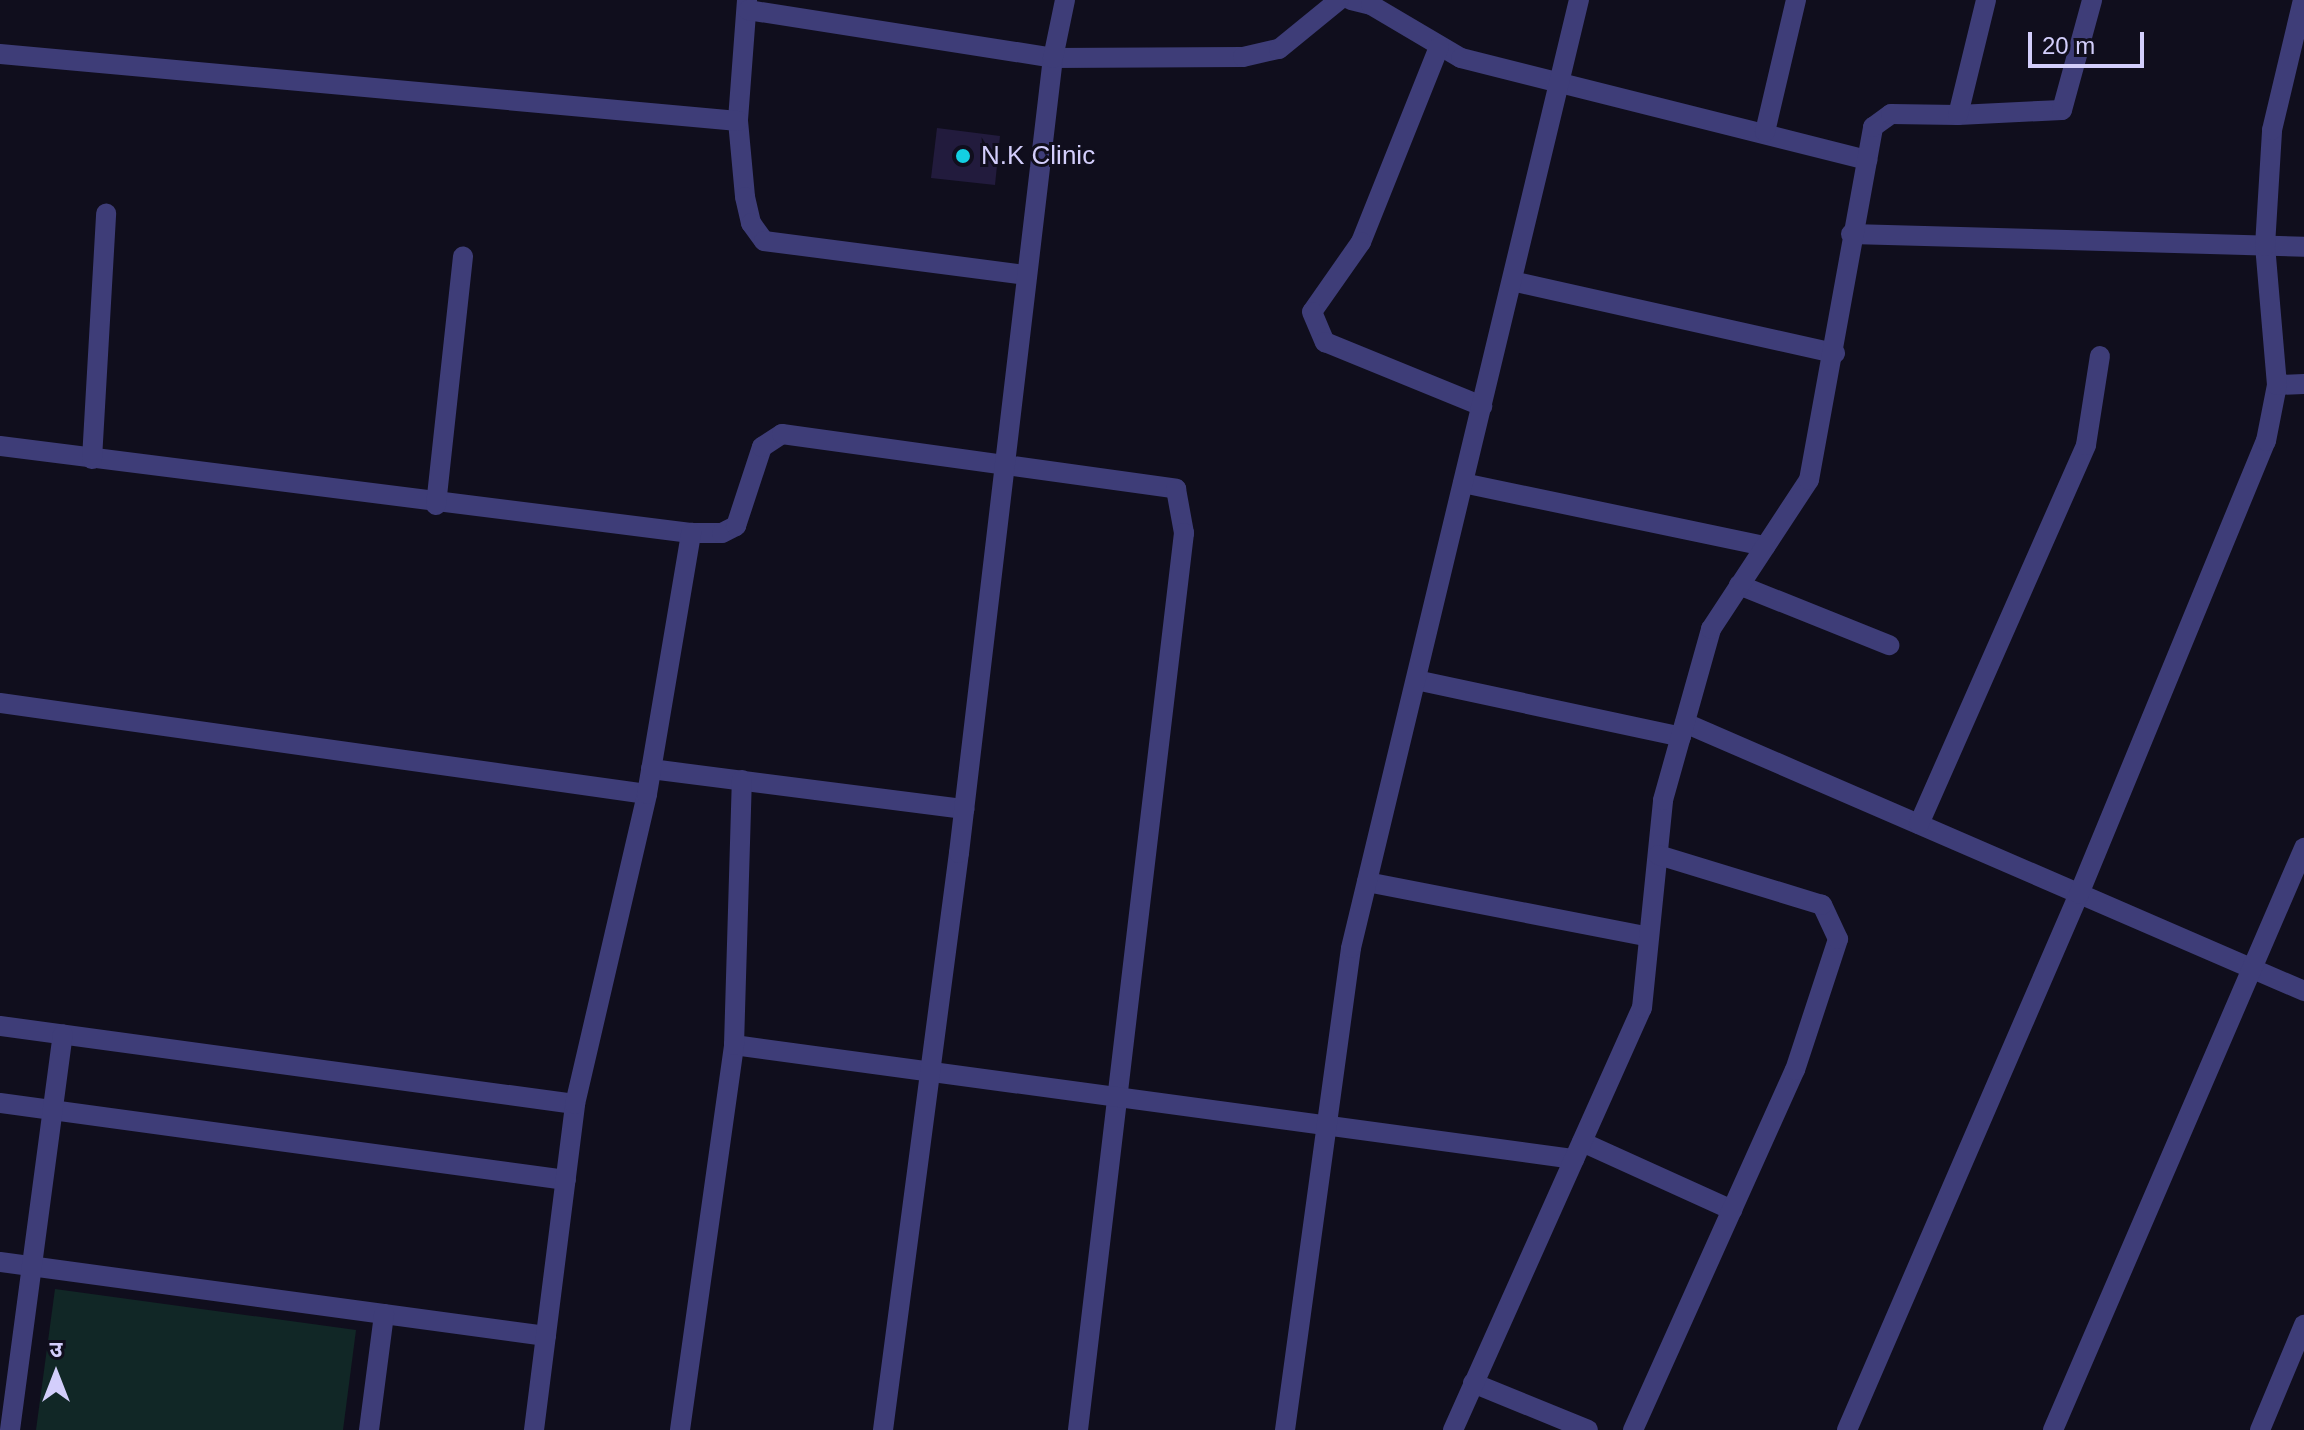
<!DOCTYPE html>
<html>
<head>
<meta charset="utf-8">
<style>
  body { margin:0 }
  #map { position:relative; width:2304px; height:1430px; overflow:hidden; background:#100e1d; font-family:Arial,"Noto Sans Devanagari",sans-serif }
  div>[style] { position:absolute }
  .green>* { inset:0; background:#112726 }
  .building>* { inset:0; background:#221b3d }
  .minor>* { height:20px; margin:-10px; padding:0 10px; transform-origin:10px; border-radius:10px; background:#3e3d78 }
  .dots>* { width:22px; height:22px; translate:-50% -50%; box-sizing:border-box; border:4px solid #100e1d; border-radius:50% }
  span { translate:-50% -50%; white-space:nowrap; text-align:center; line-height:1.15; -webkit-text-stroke:6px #100e1d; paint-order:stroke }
  .poi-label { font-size:26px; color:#d3cefb }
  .left { translate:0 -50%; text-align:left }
  .north { position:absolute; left:16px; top:1334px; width:80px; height:80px; -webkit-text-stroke:6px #100e1d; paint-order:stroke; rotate:0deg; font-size:22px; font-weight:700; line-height:32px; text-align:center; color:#d3cefb }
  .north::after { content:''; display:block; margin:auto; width:28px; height:36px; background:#d3cefb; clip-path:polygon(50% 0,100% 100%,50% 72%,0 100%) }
  .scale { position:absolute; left:2028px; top:32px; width:116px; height:36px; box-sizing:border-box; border:4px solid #d3cefb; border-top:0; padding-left:10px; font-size:24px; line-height:28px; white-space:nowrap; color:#d3cefb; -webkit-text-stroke:6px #100e1d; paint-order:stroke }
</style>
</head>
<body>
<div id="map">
  <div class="green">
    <div style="clip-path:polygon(55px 1289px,356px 1330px,343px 1430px,36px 1430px)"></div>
  </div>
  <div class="building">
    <div style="clip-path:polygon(937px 128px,1000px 136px,995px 185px,931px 178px)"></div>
  </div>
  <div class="minor">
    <div style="left:747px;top:0;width:121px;rotate:94.3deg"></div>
    <div style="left:738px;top:121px;width:76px;rotate:84.7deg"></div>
    <div style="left:745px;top:197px;width:27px;rotate:77deg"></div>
    <div style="left:751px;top:223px;width:22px;rotate:54deg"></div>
    <div style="left:764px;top:241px;width:265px;rotate:7.4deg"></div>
    <div style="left:1351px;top:0;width:21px;rotate:14deg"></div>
    <div style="left:1371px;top:5px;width:104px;rotate:30.5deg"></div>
    <div style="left:1461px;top:58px;width:419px;rotate:14.1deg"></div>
    <div style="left:748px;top:10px;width:309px;rotate:8.9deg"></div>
    <div style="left:1053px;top:58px;width:190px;rotate:-0.3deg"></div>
    <div style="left:1243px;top:57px;width:37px;rotate:-13deg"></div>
    <div style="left:1279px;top:49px;width:77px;rotate:-39.2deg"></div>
    <div style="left:1439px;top:47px;width:210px;rotate:111.8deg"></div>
    <div style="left:1361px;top:242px;width:85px;rotate:125deg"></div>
    <div style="left:1312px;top:312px;width:33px;rotate:67deg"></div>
    <div style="left:1325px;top:342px;width:170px;rotate:22.2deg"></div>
    <div style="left:0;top:54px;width:741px;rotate:5.19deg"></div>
    <div style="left:1958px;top:115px;width:104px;rotate:-2.8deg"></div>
    <div style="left:2062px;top:110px;width:114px;rotate:-74.7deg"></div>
    <div style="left:1765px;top:132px;width:136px;rotate:-76.8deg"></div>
    <div style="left:1851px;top:234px;width:453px;rotate:1.6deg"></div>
    <div style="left:1512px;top:281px;width:331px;rotate:12.6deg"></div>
    <div style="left:2277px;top:385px;width:27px;rotate:-2deg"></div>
    <div style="left:0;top:446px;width:696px;rotate:7.18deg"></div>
    <div style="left:691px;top:533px;width:31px"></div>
    <div style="left:722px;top:533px;width:16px;rotate:-27deg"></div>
    <div style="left:736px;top:526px;width:83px;rotate:-71.8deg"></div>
    <div style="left:762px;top:447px;width:24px;rotate:-33deg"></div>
    <div style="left:782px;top:434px;width:398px;rotate:7.9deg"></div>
    <div style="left:1176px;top:489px;width:45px;rotate:79.7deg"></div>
    <div style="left:1184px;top:533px;width:903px;rotate:96.74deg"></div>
    <div style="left:92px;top:459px;width:246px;rotate:-86.7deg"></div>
    <div style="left:1463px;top:483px;width:309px;rotate:11.8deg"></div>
    <div style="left:436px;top:505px;width:250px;rotate:-83.8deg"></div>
    <div style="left:1739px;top:585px;width:162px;rotate:21.8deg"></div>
    <div style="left:1416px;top:680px;width:271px;rotate:12.1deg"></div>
    <div style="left:0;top:703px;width:653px;rotate:8.01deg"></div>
    <div style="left:1685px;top:723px;width:675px;rotate:23.41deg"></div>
    <div style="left:651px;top:769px;width:316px;rotate:7.3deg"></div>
    <div style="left:1919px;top:824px;width:414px;rotate:-66.2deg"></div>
    <div style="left:2086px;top:445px;width:90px;rotate:-81.1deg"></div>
    <div style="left:1367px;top:882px;width:287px;rotate:11deg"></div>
    <div style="left:0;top:1026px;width:580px;rotate:7.73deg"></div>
    <div style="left:734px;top:1045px;width:848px;rotate:7.73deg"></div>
    <div style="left:0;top:1103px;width:571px;rotate:7.75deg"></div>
    <div style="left:1582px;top:1142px;width:165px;rotate:24.4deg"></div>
    <div style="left:0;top:1262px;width:551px;rotate:7.72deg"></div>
    <div style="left:1473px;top:1383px;width:124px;rotate:22.2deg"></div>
    <div style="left:10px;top:1430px;width:399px;rotate:-82.4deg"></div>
    <div style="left:369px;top:1430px;width:117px;rotate:-82.6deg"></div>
    <div style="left:534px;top:1430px;width:329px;rotate:-82.8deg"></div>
    <div style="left:575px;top:1104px;width:318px;rotate:-76.9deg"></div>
    <div style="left:647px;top:794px;width:265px;rotate:-80.4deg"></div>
    <div style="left:680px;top:1430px;width:389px;rotate:-82deg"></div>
    <div style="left:734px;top:1045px;width:265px;rotate:-88.3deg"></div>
    <div style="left:883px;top:1430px;width:582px;rotate:-82.5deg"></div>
    <div style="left:959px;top:853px;width:801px;rotate:-83.26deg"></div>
    <div style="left:1053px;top:58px;width:59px;rotate:-78.3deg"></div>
    <div style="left:1285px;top:1430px;width:486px;rotate:-82.2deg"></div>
    <div style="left:1351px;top:948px;width:975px;rotate:-76.48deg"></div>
    <div style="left:1453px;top:1430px;width:462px;rotate:-65.9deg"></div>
    <div style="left:1642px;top:1008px;width:209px;rotate:-84.2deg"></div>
    <div style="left:1663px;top:800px;width:178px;rotate:-74.3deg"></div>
    <div style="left:1711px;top:629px;width:178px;rotate:-56.7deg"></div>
    <div style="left:1809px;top:480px;width:359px;rotate:-79.7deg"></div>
    <div style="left:1873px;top:127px;width:22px;rotate:-36deg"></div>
    <div style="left:1891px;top:114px;width:67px;rotate:0.9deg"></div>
    <div style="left:1958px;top:115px;width:118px;rotate:-76.3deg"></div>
    <div style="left:1633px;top:1430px;width:395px;rotate:-65.8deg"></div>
    <div style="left:1795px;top:1070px;width:138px;rotate:-71.8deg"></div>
    <div style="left:1838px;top:939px;width:38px;rotate:-115deg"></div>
    <div style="left:1822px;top:905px;width:171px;rotate:-163deg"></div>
    <div style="left:1847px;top:1430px;width:584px;rotate:-66.6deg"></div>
    <div style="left:2079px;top:894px;width:490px;rotate:-67.6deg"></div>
    <div style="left:2266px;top:441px;width:57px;rotate:-78.9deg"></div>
    <div style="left:2277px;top:385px;width:140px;rotate:-94.9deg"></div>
    <div style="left:2265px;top:246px;width:116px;rotate:-86.5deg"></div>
    <div style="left:2272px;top:130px;width:134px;rotate:-76.6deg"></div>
    <div style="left:2053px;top:1430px;width:634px;rotate:-66.67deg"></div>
    <div style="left:2260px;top:1430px;width:114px;rotate:-67.3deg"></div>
  </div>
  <div class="dots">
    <div style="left:963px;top:156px;background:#13cfe2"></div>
  </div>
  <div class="poi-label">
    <span class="left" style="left:981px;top:156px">N.K Clinic</span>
  </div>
  <div class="north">उ</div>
  <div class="scale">20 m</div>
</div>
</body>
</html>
